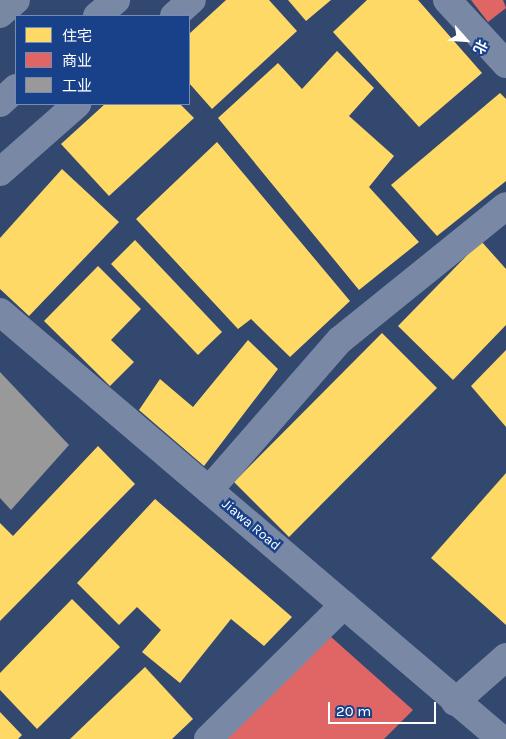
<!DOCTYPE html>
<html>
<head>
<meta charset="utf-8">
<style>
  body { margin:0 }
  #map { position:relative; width:506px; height:739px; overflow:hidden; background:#32486f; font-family:Karla,"Noto Sans SC",sans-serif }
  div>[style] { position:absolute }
  .homes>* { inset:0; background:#ffd966 }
  .shops>* { inset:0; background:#e06666 }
  .industry>* { inset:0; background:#999 }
  .minor>* { height:28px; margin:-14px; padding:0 14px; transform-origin:14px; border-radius:14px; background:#7989a5 }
  .tertiary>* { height:28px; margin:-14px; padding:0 14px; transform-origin:14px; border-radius:14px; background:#7989a5 }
  .primary>* { height:28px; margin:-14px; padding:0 14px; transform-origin:14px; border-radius:14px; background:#7888a2 }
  span { translate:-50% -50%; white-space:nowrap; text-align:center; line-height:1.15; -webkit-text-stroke:5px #184189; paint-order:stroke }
  .street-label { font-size:14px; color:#fff }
  .legend { position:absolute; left:15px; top:15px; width:175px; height:90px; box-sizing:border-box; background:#184189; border:1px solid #748db8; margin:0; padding:6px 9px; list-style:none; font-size:15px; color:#fff }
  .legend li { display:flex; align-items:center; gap:10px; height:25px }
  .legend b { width:25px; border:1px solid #748db8 }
  .north { position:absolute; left:441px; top:15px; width:50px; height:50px; -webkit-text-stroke:4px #184189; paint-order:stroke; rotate:116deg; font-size:14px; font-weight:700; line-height:20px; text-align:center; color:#fff }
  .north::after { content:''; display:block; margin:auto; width:18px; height:22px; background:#fff; clip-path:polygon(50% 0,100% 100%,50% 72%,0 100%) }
  .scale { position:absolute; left:328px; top:702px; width:108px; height:22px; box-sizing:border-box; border:2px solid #fff; border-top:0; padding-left:6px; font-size:15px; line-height:18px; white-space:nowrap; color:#fff; -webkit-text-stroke:4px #184189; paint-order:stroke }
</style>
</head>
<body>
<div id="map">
  <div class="homes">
    <div style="clip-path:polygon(226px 0,269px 0,297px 31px,212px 109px,189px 83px,189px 34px)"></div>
    <div style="clip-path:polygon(288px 0,331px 0,306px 21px)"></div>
    <div style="clip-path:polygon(367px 0,418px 0,482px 73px,419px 127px,333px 32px)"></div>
    <div style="clip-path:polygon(337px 51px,374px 88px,349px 116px,394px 156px,369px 187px,419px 242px,359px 290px,218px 118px,278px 63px,302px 89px)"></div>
    <div style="clip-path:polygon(500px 93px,506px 99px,506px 181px,437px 236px,391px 185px)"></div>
    <div style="clip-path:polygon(105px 104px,180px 104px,194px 118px,109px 196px,61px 144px)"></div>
    <div style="clip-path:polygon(217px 142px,350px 301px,290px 357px,251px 319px,238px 329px,136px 219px)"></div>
    <div style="clip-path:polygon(62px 169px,119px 222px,29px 316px,0 289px,0 238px)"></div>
    <div style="clip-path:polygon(135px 240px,222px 332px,198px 355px,111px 264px)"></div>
    <div style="clip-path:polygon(481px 241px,506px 269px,506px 325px,453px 380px,398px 326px)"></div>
    <div style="clip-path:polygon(98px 266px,141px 309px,111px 340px,134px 362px,110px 386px,44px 321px)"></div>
    <div style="clip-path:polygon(382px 333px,437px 388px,289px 537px,234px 482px)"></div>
    <div style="clip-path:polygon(248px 340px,278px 369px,204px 466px,139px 410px,160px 379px,193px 407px)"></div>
    <div style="clip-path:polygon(506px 350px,506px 427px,471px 386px)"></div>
    <div style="clip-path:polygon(98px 446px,135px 484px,0 621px,0 523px,13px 536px)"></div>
    <div style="clip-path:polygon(506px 473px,506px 625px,431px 558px)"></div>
    <div style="clip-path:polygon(155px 499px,292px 617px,264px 646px,231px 619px,180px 683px,142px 652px,161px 630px,137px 607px,119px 625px,77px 583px)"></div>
    <div style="clip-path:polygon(72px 599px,120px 647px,37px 729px,0 690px,0 673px)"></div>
    <div style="clip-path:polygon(145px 667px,193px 719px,172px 739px,70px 739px)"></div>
    <div style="clip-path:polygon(0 712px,22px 735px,18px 739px,0 739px)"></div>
  </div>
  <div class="shops">
    <div style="clip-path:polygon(471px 0,503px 0,506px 8px,488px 22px)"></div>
    <div style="clip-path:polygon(330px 636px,413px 710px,384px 739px,226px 739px)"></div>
  </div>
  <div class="industry">
    <div style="clip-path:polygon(0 372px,69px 445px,11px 510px,0 498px)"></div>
  </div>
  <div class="minor">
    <div style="left:447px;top:0;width:87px;rotate:47.3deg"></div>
    <div style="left:174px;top:16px;width:24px;rotate:-42deg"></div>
    <div style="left:0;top:172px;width:103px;rotate:-41.4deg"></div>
    <div style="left:0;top:312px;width:658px;rotate:40.44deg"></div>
    <div style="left:209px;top:490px;width:199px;rotate:-48.9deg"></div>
    <div style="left:340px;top:340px;width:213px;rotate:-38.9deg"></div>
    <div style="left:455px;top:702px;width:68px;rotate:-41.4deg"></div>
    <div style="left:208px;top:739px;width:191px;rotate:-44.6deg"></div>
  </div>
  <div class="tertiary">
    <div style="left:97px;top:16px;width:25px;rotate:-40deg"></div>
    <div style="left:0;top:103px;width:22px;rotate:-43deg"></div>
  </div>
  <div class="primary">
    <div style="left:0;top:14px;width:21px;rotate:-41deg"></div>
  </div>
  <div class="street-label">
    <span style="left:251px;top:525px;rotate:40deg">Jiawa Road</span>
  </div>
  <ul class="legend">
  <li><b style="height:14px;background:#ffd966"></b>住宅</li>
  <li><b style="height:14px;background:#e06666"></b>商业</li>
  <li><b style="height:14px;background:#999"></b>工业</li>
  </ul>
  <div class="north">北</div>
  <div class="scale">20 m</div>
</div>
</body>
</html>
